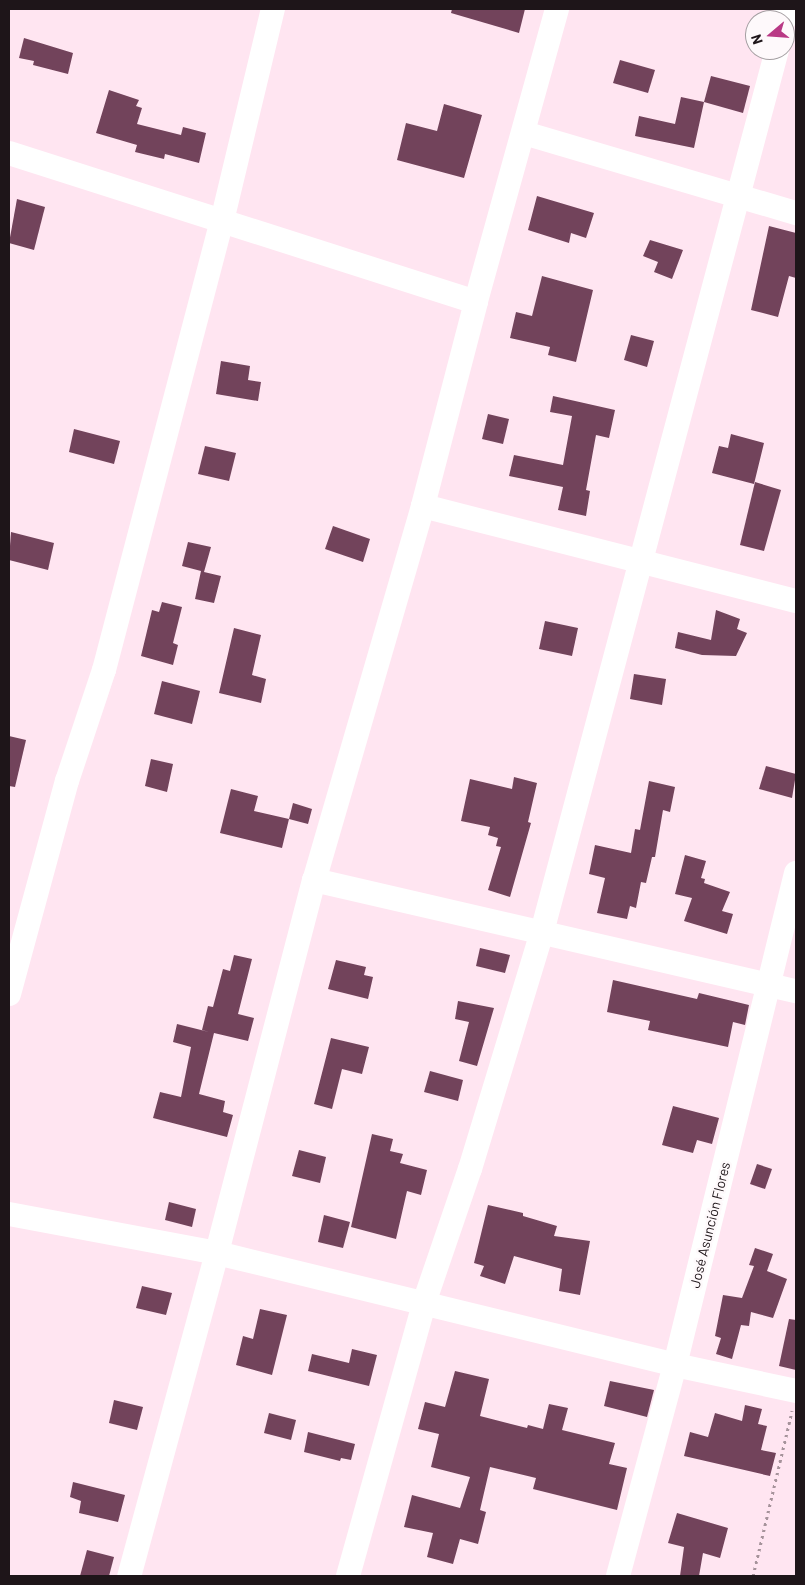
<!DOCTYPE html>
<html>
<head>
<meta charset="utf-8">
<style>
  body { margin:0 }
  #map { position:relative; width:805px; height:1585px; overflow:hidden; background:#ffe5f1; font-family:Barlow,sans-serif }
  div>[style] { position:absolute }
  .building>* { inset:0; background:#72435b }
  .path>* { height:3px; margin-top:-1.5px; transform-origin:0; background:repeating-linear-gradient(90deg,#a6939b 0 2.5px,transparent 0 6.5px) }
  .minor>* { height:24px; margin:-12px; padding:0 12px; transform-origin:12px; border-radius:12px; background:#fff }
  span { translate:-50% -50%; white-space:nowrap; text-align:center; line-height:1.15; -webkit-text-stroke:5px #fef9fb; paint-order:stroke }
  .street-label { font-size:14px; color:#1e1519 }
  .frame { position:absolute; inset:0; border:10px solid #1e1519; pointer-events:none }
  .north { position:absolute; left:745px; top:10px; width:50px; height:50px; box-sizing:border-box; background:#fef9fb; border:1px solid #a49ea1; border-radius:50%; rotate:252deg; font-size:14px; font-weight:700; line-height:20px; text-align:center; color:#1e1519 }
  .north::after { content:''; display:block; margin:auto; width:18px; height:22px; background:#b93985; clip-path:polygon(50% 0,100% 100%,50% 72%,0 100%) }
</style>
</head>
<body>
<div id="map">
  <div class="building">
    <div style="clip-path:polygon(452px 9px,525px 9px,519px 33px,451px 13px)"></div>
    <div style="clip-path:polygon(24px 38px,73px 53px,68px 74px,33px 65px,34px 61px,19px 58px)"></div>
    <div style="clip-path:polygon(620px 60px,655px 70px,648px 93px,613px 83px)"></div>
    <div style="clip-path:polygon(711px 76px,750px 86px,743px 113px,704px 102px)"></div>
    <div style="clip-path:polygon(109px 90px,139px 100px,136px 106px,142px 108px,137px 124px,181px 135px,183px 127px,206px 133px,199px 163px,165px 154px,164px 159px,135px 152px,137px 145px,96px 133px)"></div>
    <div style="clip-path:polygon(681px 97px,704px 102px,694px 148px,635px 136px,639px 116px,675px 124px)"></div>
    <div style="clip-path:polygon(444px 104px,482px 115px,464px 178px,397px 160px,406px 123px,437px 131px)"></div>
    <div style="clip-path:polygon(537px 196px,594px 213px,586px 238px,571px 233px,569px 243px,528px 230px)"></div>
    <div style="clip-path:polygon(17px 199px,45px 207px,34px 250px,9px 243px)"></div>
    <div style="clip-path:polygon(769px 226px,796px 233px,796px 278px,789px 276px,778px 317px,751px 310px)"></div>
    <div style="clip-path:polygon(650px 240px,683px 250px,672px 279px,654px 272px,658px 262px,643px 256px)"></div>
    <div style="clip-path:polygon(542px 276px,593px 290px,576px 362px,548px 355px,550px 347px,510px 338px,516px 312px,532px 316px)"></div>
    <div style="clip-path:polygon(631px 335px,654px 341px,647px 367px,624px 360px)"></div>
    <div style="clip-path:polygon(221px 361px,250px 366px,248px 380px,261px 382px,258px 401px,216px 394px)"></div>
    <div style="clip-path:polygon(553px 396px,615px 410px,609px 438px,596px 435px,586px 490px,590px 491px,586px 516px,558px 510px,563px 487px,509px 476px,514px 455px,563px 465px,572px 416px,550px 412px)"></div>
    <div style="clip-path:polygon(488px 414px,509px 419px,503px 444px,482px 439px)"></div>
    <div style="clip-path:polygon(74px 429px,120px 441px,114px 464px,69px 452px)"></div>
    <div style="clip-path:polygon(731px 434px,764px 443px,754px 484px,712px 473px,719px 446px,728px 448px)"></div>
    <div style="clip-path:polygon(205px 446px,236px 453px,229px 481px,198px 474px)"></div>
    <div style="clip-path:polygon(755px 482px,781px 490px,764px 551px,740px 545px)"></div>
    <div style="clip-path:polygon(333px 526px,370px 539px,363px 562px,325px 549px)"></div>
    <div style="clip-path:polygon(11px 532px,54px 543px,48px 570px,9px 560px)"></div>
    <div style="clip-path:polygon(188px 542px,211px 547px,204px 572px,221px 576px,214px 603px,195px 599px,201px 571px,182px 566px)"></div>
    <div style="clip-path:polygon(162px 602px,182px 607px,173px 643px,178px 645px,173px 665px,141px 656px,152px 610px,159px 612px)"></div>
    <div style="clip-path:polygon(716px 610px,740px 619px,737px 629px,747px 633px,736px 656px,702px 655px,675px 648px,678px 632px,711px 640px)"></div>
    <div style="clip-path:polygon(545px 621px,578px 628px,572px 656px,539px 649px)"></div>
    <div style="clip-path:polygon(234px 628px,261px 635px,252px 675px,266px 679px,261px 703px,219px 693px)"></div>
    <div style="clip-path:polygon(634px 674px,666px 679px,662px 705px,630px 699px)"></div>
    <div style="clip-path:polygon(162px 681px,200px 691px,192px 724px,154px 714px)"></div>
    <div style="clip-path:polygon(9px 736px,26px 740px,15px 787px,9px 786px)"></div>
    <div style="clip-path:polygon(151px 759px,173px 764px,167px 792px,145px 786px)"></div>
    <div style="clip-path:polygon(766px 766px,796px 774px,792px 798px,759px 789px)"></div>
    <div style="clip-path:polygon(514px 777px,537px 783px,528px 822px,531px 823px,510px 897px,488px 890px,501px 847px,496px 846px,498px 838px,488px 835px,490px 827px,461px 821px,470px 779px,512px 789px)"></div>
    <div style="clip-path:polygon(649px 781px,675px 787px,670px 812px,663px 810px,655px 857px,652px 857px,646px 883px,641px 882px,636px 908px,630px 906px,627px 919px,597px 913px,605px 878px,589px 874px,595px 845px,631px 853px,635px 829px,640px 830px)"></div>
    <div style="clip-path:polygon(231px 789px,258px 796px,254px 811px,289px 819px,282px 848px,220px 833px)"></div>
    <div style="clip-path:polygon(293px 803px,312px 809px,308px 824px,289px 819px)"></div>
    <div style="clip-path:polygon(685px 855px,706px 861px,701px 878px,705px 879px,704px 883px,730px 892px,722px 911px,733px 914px,727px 934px,684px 921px,692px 898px,675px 894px)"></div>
    <div style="clip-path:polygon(480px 948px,510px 955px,505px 973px,476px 966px)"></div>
    <div style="clip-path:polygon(234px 955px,252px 959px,238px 1014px,254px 1018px,248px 1041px,214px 1033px,199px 1094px,225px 1101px,223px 1112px,233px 1115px,227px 1137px,153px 1118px,160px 1092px,181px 1097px,191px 1047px,173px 1042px,177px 1024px,209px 1032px,202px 1030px,208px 1006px,213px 1007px,223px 969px,230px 971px)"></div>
    <div style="clip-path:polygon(336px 960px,366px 967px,364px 975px,373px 977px,368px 999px,328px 989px)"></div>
    <div style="clip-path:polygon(613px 980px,697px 999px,699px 993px,749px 1005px,745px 1025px,733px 1022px,728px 1047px,648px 1030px,650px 1021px,607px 1012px)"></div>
    <div style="clip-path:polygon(458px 1001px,494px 1008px,477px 1066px,459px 1061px,469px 1022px,455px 1019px)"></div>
    <div style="clip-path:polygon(331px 1038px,369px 1047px,362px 1074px,342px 1069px,332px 1109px,314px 1104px)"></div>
    <div style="clip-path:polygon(430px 1071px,463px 1080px,458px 1101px,424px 1092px)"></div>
    <div style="clip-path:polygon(673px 1106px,719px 1118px,712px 1144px,697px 1140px,693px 1153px,662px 1145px)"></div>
    <div style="clip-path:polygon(372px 1134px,393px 1139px,390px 1151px,403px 1154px,400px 1163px,427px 1170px,421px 1195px,407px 1191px,396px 1239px,351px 1227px)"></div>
    <div style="clip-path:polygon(299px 1150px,326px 1157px,320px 1183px,292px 1176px)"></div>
    <div style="clip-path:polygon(757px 1164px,772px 1169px,765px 1189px,750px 1184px)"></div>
    <div style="clip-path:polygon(169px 1202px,196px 1209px,192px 1227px,165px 1220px)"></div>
    <div style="clip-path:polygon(488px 1205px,523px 1213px,523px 1216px,557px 1226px,554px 1236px,590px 1241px,580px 1295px,559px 1291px,562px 1269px,514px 1256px,505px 1284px,480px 1276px,484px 1266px,474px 1263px)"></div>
    <div style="clip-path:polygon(324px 1215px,350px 1222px,343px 1248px,318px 1242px)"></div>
    <div style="clip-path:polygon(755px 1248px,773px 1254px,767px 1271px,787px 1279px,773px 1318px,751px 1312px,749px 1326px,741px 1325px,732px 1359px,716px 1354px,721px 1338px,715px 1336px,723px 1295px,742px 1298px,754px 1266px,749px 1265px)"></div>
    <div style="clip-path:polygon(142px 1286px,172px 1293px,166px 1315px,136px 1308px)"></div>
    <div style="clip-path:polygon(260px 1309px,287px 1315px,272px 1375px,236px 1365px,243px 1336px,253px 1339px)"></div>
    <div style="clip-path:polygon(789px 1319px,796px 1320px,796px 1370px,779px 1366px)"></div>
    <div style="clip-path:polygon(352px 1349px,377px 1355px,369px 1386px,308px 1371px,312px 1354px,349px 1363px)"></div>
    <div style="clip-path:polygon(455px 1371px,489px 1379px,480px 1416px,527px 1428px,528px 1425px,543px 1429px,549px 1404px,568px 1408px,562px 1430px,615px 1443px,609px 1464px,627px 1468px,617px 1510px,533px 1489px,536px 1478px,490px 1467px,480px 1510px,486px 1512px,478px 1544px,460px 1539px,453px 1564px,427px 1557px,433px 1533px,404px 1527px,412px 1495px,460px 1508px,470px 1477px,431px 1467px,439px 1434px,418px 1429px,425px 1402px,445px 1407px)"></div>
    <div style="clip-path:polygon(610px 1381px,654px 1390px,647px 1417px,604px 1406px)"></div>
    <div style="clip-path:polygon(114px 1400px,143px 1407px,137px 1430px,109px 1423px)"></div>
    <div style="clip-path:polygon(745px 1405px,762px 1409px,758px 1424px,767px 1426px,761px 1450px,776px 1453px,770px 1476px,684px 1456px,690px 1432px,708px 1437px,715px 1413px,742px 1421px)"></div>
    <div style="clip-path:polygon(269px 1413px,296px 1420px,291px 1440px,264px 1433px)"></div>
    <div style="clip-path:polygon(308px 1432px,355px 1444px,351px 1460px,341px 1458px,340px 1461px,304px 1452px)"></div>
    <div style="clip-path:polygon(73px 1482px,125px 1495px,118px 1522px,79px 1513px,81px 1501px,70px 1497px)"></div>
    <div style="clip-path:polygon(677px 1513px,728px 1528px,720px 1558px,703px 1553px,699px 1576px,680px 1576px,684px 1547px,668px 1543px)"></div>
    <div style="clip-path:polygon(87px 1550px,114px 1557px,109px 1576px,80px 1576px)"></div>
  </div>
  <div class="path">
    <div style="left:753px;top:1576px;width:170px;rotate:-76.7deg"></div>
  </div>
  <div class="minor">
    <div style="left:557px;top:9px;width:304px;rotate:105.5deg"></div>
    <div style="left:476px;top:302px;width:211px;rotate:104.6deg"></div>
    <div style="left:423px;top:506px;width:390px;rotate:106.2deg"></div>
    <div style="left:314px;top:880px;width:385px;rotate:104.6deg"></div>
    <div style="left:217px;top:1253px;width:471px;rotate:13.7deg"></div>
    <div style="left:675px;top:1365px;width:124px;rotate:12.1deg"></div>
    <div style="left:784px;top:20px;width:11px;rotate:-75deg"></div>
    <div style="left:524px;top:133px;width:284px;rotate:16.4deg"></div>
    <div style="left:9px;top:153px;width:490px;rotate:17.7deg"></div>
    <div style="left:423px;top:506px;width:385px;rotate:14.3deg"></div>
    <div style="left:314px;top:880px;width:495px;rotate:13deg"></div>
    <div style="left:9px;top:994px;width:221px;rotate:-74.8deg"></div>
    <div style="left:67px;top:781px;width:117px;rotate:-71.6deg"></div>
    <div style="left:104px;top:670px;width:464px;rotate:-75.3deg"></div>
    <div style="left:222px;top:221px;width:218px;rotate:-76.5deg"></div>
    <div style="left:9px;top:1214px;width:212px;rotate:10.6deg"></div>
    <div style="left:217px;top:1253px;width:335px;rotate:105.2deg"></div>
    <div style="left:348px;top:1576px;width:283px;rotate:-74.4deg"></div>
    <div style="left:424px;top:1303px;width:142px;rotate:-71.1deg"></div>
    <div style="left:470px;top:1169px;width:248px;rotate:-73.1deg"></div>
    <div style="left:542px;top:932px;width:913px;rotate:-75.08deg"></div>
    <div style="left:618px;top:1576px;width:219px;rotate:-74.9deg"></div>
    <div style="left:675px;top:1365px;width:507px;rotate:-76.18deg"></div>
  </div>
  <div class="street-label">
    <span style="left:710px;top:1225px;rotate:-76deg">José Asunción Flores</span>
  </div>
  <div class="frame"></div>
  <div class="north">N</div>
</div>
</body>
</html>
